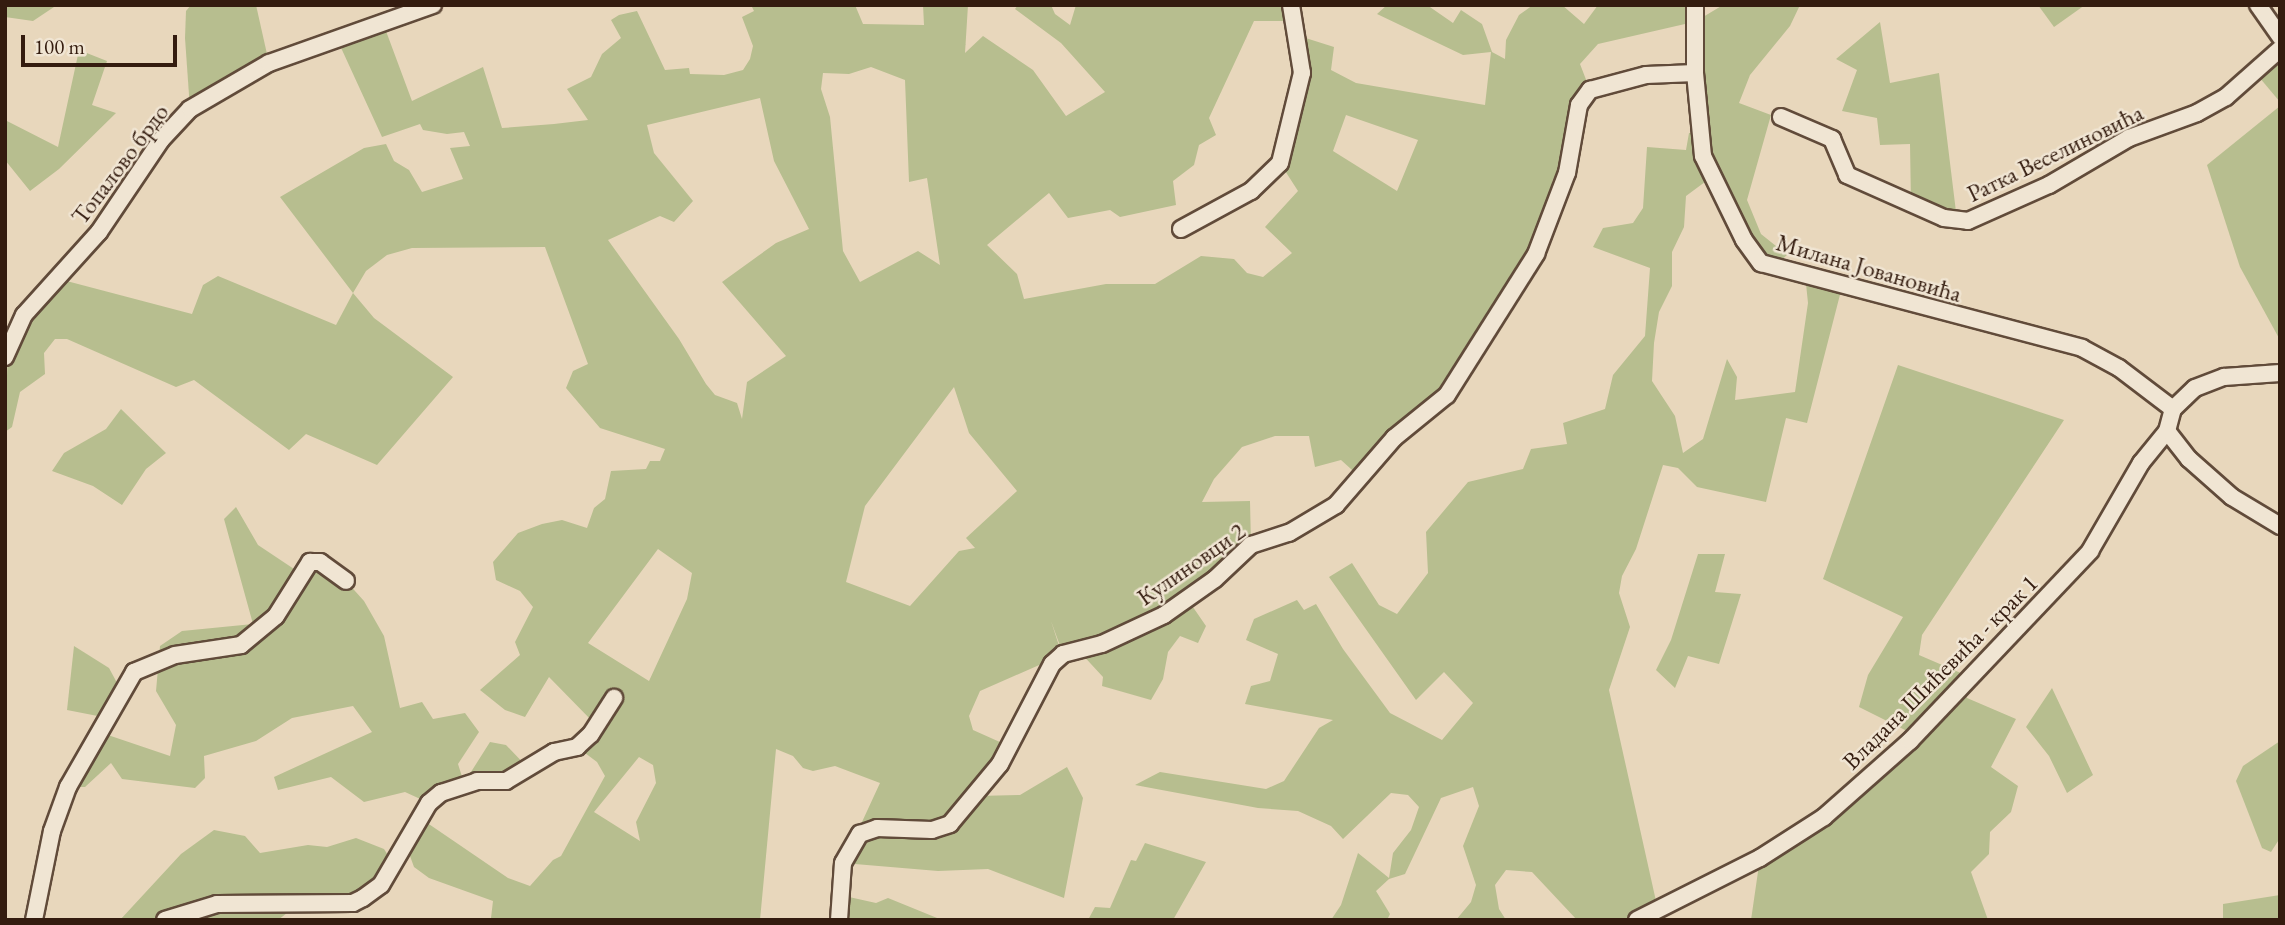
<!DOCTYPE html>
<html>
<head>
<meta charset="utf-8">
<style>
  body { margin:0 }
  #map { position:relative; width:2285px; height:925px; overflow:hidden; background:#e8d7bc; font-family:"EB Garamond",serif }
  div>[style] { position:absolute }
  .green>* { inset:0; background:#b7be8f }
  .roads { filter:drop-shadow(2px 0 #614b3a) drop-shadow(-2px 0 #614b3a) drop-shadow(0 2px #614b3a) drop-shadow(0 -2px #614b3a) }
  .minor>* { height:16px; margin:-8px; padding:0 8px; transform-origin:8px; border-radius:8px; background:#f0e5d3 }
  span { translate:-50% -50%; white-space:nowrap; text-align:center; line-height:1.15; -webkit-text-stroke:5px #f0e5d3; paint-order:stroke }
  .street-label { font-size:24px; color:#341c0f }
  .frame { position:absolute; inset:0; border:7px solid #341c0f; pointer-events:none }
  .scale { position:absolute; left:21px; top:35px; width:156px; height:32px; box-sizing:border-box; border:4px solid #341c0f; border-top:0; padding-left:9px; font-size:21px; line-height:24px; white-space:nowrap; color:#341c0f; -webkit-text-stroke:5px #f0e5d3; paint-order:stroke }
</style>
</head>
<body>
<div id="map">
  <div class="green">
    <div style="clip-path:polygon(5px 5px,57px 5px,33px 21px,5px 17px)"></div>
    <div style="clip-path:polygon(191px 5px,256px 5px,269px 63px,190px 109px,185px 38px,186px 11px)"></div>
    <div style="clip-path:polygon(evenodd,751px 5px,855px 5px,863px 24px,924px 25px,923px 5px,968px 5px,965px 53px,983px 36px,1033px 70px,1066px 116px,1105px 92px,1061px 43px,1015px 9px,1018px 5px,1051px 5px,1055px 14px,1070px 25px,1076px 5px,1291px 5px,1291px 21px,1254px 21px,1209px 118px,1216px 135px,1199px 145px,1194px 165px,1173px 181px,1176px 205px,1120px 217px,1110px 210px,1068px 218px,1049px 193px,987px 245px,1017px 274px,1024px 299px,1106px 284px,1155px 284px,1201px 256px,1234px 259px,1247px 273px,1263px 277px,1292px 253px,1265px 227px,1298px 191px,1280px 163px,1302px 73px,1293px 34px,1334px 47px,1331px 70px,1356px 83px,1485px 105px,1491px 52px,1463px 55px,1377px 14px,1387px 5px,1427px 5px,1453px 23px,1461px 10px,1482px 24px,1492px 52px,1505px 59px,1506px 40px,1519px 15px,1533px 5px,1562px 5px,1584px 24px,1598px 5px,1695px 5px,1698px 20px,1723px 5px,1800px 5px,1790px 26px,1750px 75px,1739px 103px,1771px 115px,1747px 200px,1761px 234px,1787px 255px,1773px 267px,1761px 263px,1713px 176px,1686px 196px,1684px 227px,1672px 252px,1672px 286px,1659px 312px,1654px 343px,1652px 381px,1675px 416px,1683px 453px,1703px 439px,1727px 359px,1737px 377px,1735px 400px,1795px 392px,1808px 303px,1805px 274px,1843px 283px,1807px 423px,1786px 418px,1766px 502px,1697px 487px,1678px 468px,1663px 465px,1636px 549px,1622px 576px,1619px 593px,1630px 627px,1609px 690px,1658px 910px,1637px 920px,1577px 920px,1532px 872px,1506px 870px,1495px 885px,1499px 909px,1506px 920px,1456px 920px,1471px 902px,1476px 885px,1463px 846px,1479px 806px,1473px 787px,1441px 798px,1405px 874px,1389px 879px,1376px 891px,1390px 914px,1387px 920px,1331px 920px,1341px 905px,1358px 853px,1389px 878px,1393px 853px,1411px 830px,1419px 807px,1408px 795px,1391px 793px,1343px 839px,1331px 826px,1298px 811px,1258px 808px,1135px 785px,1160px 772px,1266px 789px,1284px 781px,1319px 728px,1333px 720px,1245px 704px,1251px 686px,1270px 681px,1278px 654px,1246px 640px,1254px 619px,1297px 600px,1304px 610px,1316px 604px,1343px 649px,1390px 713px,1442px 740px,1473px 703px,1444px 672px,1416px 700px,1329px 577px,1352px 563px,1379px 605px,1397px 614px,1428px 573px,1426px 532px,1468px 482px,1523px 469px,1531px 449px,1567px 444px,1563px 423px,1605px 409px,1613px 375px,1645px 336px,1650px 268px,1593px 247px,1603px 228px,1633px 223px,1643px 208px,1647px 147px,1686px 150px,1689px 133px,1699px 133px,1698px 21px,1598px 44px,1580px 64px,1590px 90px,1567px 173px,1553px 179px,1536px 254px,1447px 395px,1361px 478px,1341px 460px,1315px 467px,1309px 436px,1275px 436px,1242px 447px,1214px 479px,1202px 502px,1250px 501px,1251px 545px,1186px 597px,1206px 626px,1198px 643px,1180px 636px,1168px 652px,1163px 679px,1151px 700px,1102px 686px,1103px 677px,1079px 651px,1063px 654px,1051px 621px,1062px 655px,980px 691px,969px 716px,973px 730px,1011px 747px,978px 796px,1020px 795px,1067px 767px,1083px 798px,1064px 898px,988px 869px,938px 871px,843px 863px,880px 783px,835px 766px,813px 771px,803px 768px,793px 756px,776px 749px,760px 920px,484px 920px,491px 918px,493px 901px,429px 878px,414px 867px,406px 845px,420px 818px,508px 878px,530px 886px,553px 860px,561px 856px,605px 776px,597px 762px,577px 747px,596px 725px,549px 677px,525px 717px,505px 710px,480px 690px,520px 655px,515px 642px,533px 607px,520px 591px,496px 580px,493px 562px,518px 533px,542px 524px,562px 520px,587px 528px,594px 508px,605px 499px,611px 471px,646px 469px,650px 461px,660px 461px,665px 449px,600px 428px,566px 388px,573px 371px,588px 364px,545px 247px,412px 248px,387px 255px,366px 271px,353px 293px,374px 318px,453px 377px,377px 465px,306px 434px,289px 450px,194px 380px,176px 387px,67px 339px,55px 339px,44px 353px,45px 374px,20px 392px,12px 427px,5px 432px,8px 348px,59px 279px,192px 314px,203px 285px,218px 276px,336px 325px,353px 293px,280px 197px,364px 148px,386px 144px,394px 161px,409px 170px,422px 192px,463px 179px,450px 148px,470px 146px,464px 132px,447px 134px,423px 130px,420px 124px,382px 137px,337px 39px,383px 23px,412px 101px,483px 67px,502px 128px,554px 124px,588px 120px,567px 89px,591px 77px,602px 54px,621px 38px,611px 20px,619px 15px,637px 11px,665px 70px,689px 68px,690px 74px,724px 75px,743px 70px,750px 59px,753px 46px,742px 17px,754px 11px,751px 5px,871px 67px,905px 80px,909px 182px,927px 178px,940px 265px,918px 251px,860px 282px,843px 251px,830px 117px,821px 89px,823px 73px,849px 74px,871px 67px,751px 5px,760px 98px,774px 161px,809px 229px,776px 243px,722px 282px,786px 356px,747px 382px,742px 419px,737px 403px,715px 395px,706px 384px,679px 339px,608px 240px,660px 216px,674px 222px,693px 201px,654px 153px,647px 125px,760px 98px,751px 5px,1346px 115px,1418px 140px,1397px 191px,1333px 151px,1346px 115px,751px 5px,954px 387px,969px 433px,1017px 491px,966px 538px,975px 548px,959px 551px,910px 606px,846px 582px,865px 506px,954px 387px,751px 5px,658px 549px,692px 573px,687px 599px,649px 681px,588px 643px,658px 549px,751px 5px,639px 757px,653px 765px,656px 783px,636px 822px,640px 841px,594px 812px,639px 757px)"></div>
    <div style="clip-path:polygon(2038px 5px,2085px 5px,2054px 27px)"></div>
    <div style="clip-path:polygon(1880px 22px,1890px 83px,1939px 73px,1957px 220px,1911px 204px,1910px 144px,1880px 145px,1877px 118px,1842px 111px,1857px 70px,1836px 59px)"></div>
    <div style="clip-path:polygon(2280px 49px,2280px 102px,2254px 71px)"></div>
    <div style="clip-path:polygon(79px 50px,107px 61px,92px 105px,116px 113px,59px 169px,30px 191px,5px 160px,5px 120px,58px 147px)"></div>
    <div style="clip-path:polygon(2280px 106px,2280px 340px,2240px 267px,2207px 165px)"></div>
    <div style="clip-path:polygon(1898px 365px,2064px 420px,1922px 635px,1919px 655px,1970px 677px,1960px 687px,1967px 698px,2016px 719px,1991px 767px,2018px 786px,2011px 812px,1990px 832px,1989px 854px,1971px 872px,1988px 920px,1751px 920px,1760px 858px,1915px 735px,1859px 707px,1868px 675px,1903px 617px,1823px 579px)"></div>
    <div style="clip-path:polygon(121px 409px,166px 453px,146px 469px,122px 505px,93px 486px,52px 471px,64px 453px,106px 429px)"></div>
    <div style="clip-path:polygon(236px 507px,258px 545px,300px 573px,310px 562px,346px 581px,364px 601px,384px 636px,400px 708px,422px 702px,433px 719px,465px 713px,479px 732px,458px 764px,464px 783px,490px 742px,506px 745px,530px 770px,477px 781px,429px 803px,405px 792px,364px 802px,331px 777px,278px 790px,274px 777px,372px 732px,353px 706px,292px 718px,256px 741px,204px 756px,205px 778px,195px 788px,122px 779px,111px 763px,85px 787px,68px 787px,102px 733px,170px 756px,176px 725px,156px 691px,160px 646px,182px 631px,253px 624px,224px 519px)"></div>
    <div style="clip-path:polygon(1698px 554px,1725px 554px,1715px 592px,1741px 594px,1719px 664px,1688px 656px,1675px 688px,1656px 670px,1671px 640px)"></div>
    <div style="clip-path:polygon(74px 646px,109px 668px,116px 681px,119px 698px,108px 718px,67px 710px)"></div>
    <div style="clip-path:polygon(2052px 688px,2093px 775px,2067px 793px,2049px 756px,2026px 727px)"></div>
    <div style="clip-path:polygon(2280px 741px,2280px 838px,2271px 852px,2262px 848px,2236px 781px,2243px 766px)"></div>
    <div style="clip-path:polygon(214px 830px,245px 836px,260px 853px,308px 845px,327px 847px,356px 838px,384px 849px,394px 865px,363px 898px,301px 902px,278px 920px,120px 920px,181px 854px)"></div>
    <div style="clip-path:polygon(1145px 843px,1206px 862px,1173px 920px,1088px 920px,1095px 907px,1110px 908px,1131px 860px,1136px 861px)"></div>
    <div style="clip-path:polygon(840px 895px,876px 903px,888px 898px,942px 920px,839px 920px)"></div>
    <div style="clip-path:polygon(2280px 895px,2280px 920px,2223px 920px,2223px 904px)"></div>
  </div>
  <div class="roads">
    <div class="minor">
      <div style="left:1695px;top:5px;width:68px;rotate:90deg"></div>
      <div style="left:1695px;top:73px;width:83px;rotate:84.5deg"></div>
      <div style="left:1703px;top:156px;width:93px;rotate:64deg"></div>
      <div style="left:1744px;top:240px;width:29px;rotate:54deg"></div>
      <div style="left:1761px;top:263px;width:332px;rotate:14.8deg"></div>
      <div style="left:2082px;top:348px;width:42px;rotate:28.4deg"></div>
      <div style="left:2119px;top:368px;width:68px;rotate:37.2deg"></div>
      <div style="left:2258px;top:5px;width:39px;rotate:55deg"></div>
      <div style="left:1781px;top:117px;width:56px;rotate:23.3deg"></div>
      <div style="left:1832px;top:139px;width:39px;rotate:67deg"></div>
      <div style="left:1847px;top:175px;width:106px;rotate:23.9deg"></div>
      <div style="left:1944px;top:218px;width:24px;rotate:7deg"></div>
      <div style="left:1968px;top:221px;width:89px;rotate:-24deg"></div>
      <div style="left:2049px;top:185px;width:93px;rotate:-30.4deg"></div>
      <div style="left:2129px;top:138px;width:72px;rotate:-20.2deg"></div>
      <div style="left:2197px;top:113px;width:33px;rotate:-29deg"></div>
      <div style="left:2226px;top:97px;width:72px;rotate:-41.6deg"></div>
      <div style="left:1181px;top:229px;width:80px;rotate:-28.5deg"></div>
      <div style="left:1251px;top:191px;width:40px;rotate:-44deg"></div>
      <div style="left:1280px;top:163px;width:93px;rotate:-76.3deg"></div>
      <div style="left:1302px;top:73px;width:69px;rotate:-99.2deg"></div>
      <div style="left:5px;top:357px;width:46px;rotate:-65.7deg"></div>
      <div style="left:24px;top:315px;width:112px;rotate:-47.9deg"></div>
      <div style="left:99px;top:232px;width:111px;rotate:-56deg"></div>
      <div style="left:161px;top:140px;width:42px;rotate:-46.9deg"></div>
      <div style="left:190px;top:109px;width:91px;rotate:-30.2deg"></div>
      <div style="left:269px;top:63px;width:174px;rotate:-19.5deg"></div>
      <div style="left:2167px;top:431px;width:36px;rotate:52deg"></div>
      <div style="left:2189px;top:459px;width:57px;rotate:41.5deg"></div>
      <div style="left:2232px;top:497px;width:56px;rotate:31.1deg"></div>
      <div style="left:34px;top:920px;width:91px;rotate:-78.6deg"></div>
      <div style="left:52px;top:831px;width:47px;rotate:-70deg"></div>
      <div style="left:68px;top:787px;width:133px;rotate:-60.1deg"></div>
      <div style="left:134px;top:672px;width:44px;rotate:-22.5deg"></div>
      <div style="left:175px;top:655px;width:67px;rotate:-8.6deg"></div>
      <div style="left:241px;top:645px;width:45px;rotate:-39.6deg"></div>
      <div style="left:276px;top:616px;width:64px;rotate:-57.8deg"></div>
      <div style="left:310px;top:562px;width:10px"></div>
      <div style="left:320px;top:562px;width:32px;rotate:36deg"></div>
      <div style="left:165px;top:920px;width:54px;rotate:-17.1deg"></div>
      <div style="left:217px;top:904px;width:136px;rotate:-0.4deg"></div>
      <div style="left:353px;top:903px;width:11px;rotate:-27deg"></div>
      <div style="left:363px;top:898px;width:22px;rotate:-36deg"></div>
      <div style="left:381px;top:885px;width:95px;rotate:-59.7deg"></div>
      <div style="left:429px;top:803px;width:16px;rotate:-40deg"></div>
      <div style="left:441px;top:793px;width:38px;rotate:-18deg"></div>
      <div style="left:477px;top:781px;width:29px"></div>
      <div style="left:506px;top:781px;width:56px;rotate:-31.1deg"></div>
      <div style="left:554px;top:752px;width:24px;rotate:-12deg"></div>
      <div style="left:577px;top:747px;width:19px;rotate:-43deg"></div>
      <div style="left:591px;top:734px;width:43px;rotate:-57.4deg"></div>
      <div style="left:839px;top:920px;width:57px;rotate:-86deg"></div>
      <div style="left:843px;top:863px;width:34px;rotate:-60deg"></div>
      <div style="left:860px;top:834px;width:18px;rotate:-19deg"></div>
      <div style="left:877px;top:828px;width:55px;rotate:2.1deg"></div>
      <div style="left:932px;top:830px;width:19px;rotate:-18deg"></div>
      <div style="left:950px;top:824px;width:78px;rotate:-50.2deg"></div>
      <div style="left:1000px;top:764px;width:113px;rotate:-62.5deg"></div>
      <div style="left:1052px;top:664px;width:15px;rotate:-42deg"></div>
      <div style="left:1063px;top:654px;width:40px;rotate:-14.4deg"></div>
      <div style="left:1102px;top:644px;width:68px;rotate:-25.1deg"></div>
      <div style="left:1164px;top:615px;width:62px;rotate:-35.2deg"></div>
      <div style="left:1215px;top:579px;width:50px;rotate:-43.4deg"></div>
      <div style="left:1251px;top:545px;width:40px;rotate:-18deg"></div>
      <div style="left:1289px;top:533px;width:55px;rotate:-30.8deg"></div>
      <div style="left:1336px;top:505px;width:89px;rotate:-49.1deg"></div>
      <div style="left:1394px;top:438px;width:68px;rotate:-39.1deg"></div>
      <div style="left:1447px;top:395px;width:167px;rotate:-57.7deg"></div>
      <div style="left:1536px;top:254px;width:87px;rotate:-69.1deg"></div>
      <div style="left:1567px;top:173px;width:69px;rotate:-80deg"></div>
      <div style="left:1579px;top:105px;width:19px;rotate:-54deg"></div>
      <div style="left:1590px;top:90px;width:58px;rotate:-15deg"></div>
      <div style="left:1646px;top:75px;width:49px;rotate:-2.3deg"></div>
      <div style="left:1637px;top:920px;width:138px;rotate:-26.8deg"></div>
      <div style="left:1760px;top:858px;width:76px;rotate:-32.6deg"></div>
      <div style="left:1824px;top:817px;width:115px;rotate:-41.5deg"></div>
      <div style="left:1910px;top:741px;width:262px;rotate:-46.5deg"></div>
      <div style="left:2090px;top:551px;width:102px;rotate:-59.9deg"></div>
      <div style="left:2141px;top:463px;width:41px;rotate:-50.9deg"></div>
      <div style="left:2167px;top:431px;width:23px;rotate:-75deg"></div>
      <div style="left:2173px;top:409px;width:30px;rotate:-44deg"></div>
      <div style="left:2195px;top:388px;width:31px;rotate:-21deg"></div>
      <div style="left:2224px;top:377px;width:56px;rotate:-4.1deg"></div>
    </div>
  </div>
  <div class="street-label">
    <span style="left:2055px;top:153px;rotate:-26deg">Ратка Веселиновића</span>
    <span style="left:120px;top:164px;rotate:-53deg">Топалово брдо</span>
    <span style="left:1869px;top:268px;rotate:16deg">Милана Јовановића</span>
    <span style="left:1191px;top:564px;rotate:-35deg">Кулиновци 2</span>
    <span style="left:1940px;top:672px;rotate:-45deg">Владана Шићевића - крак 1</span>
  </div>
  <div class="frame"></div>
  <div class="scale">100 m</div>
</div>
</body>
</html>
